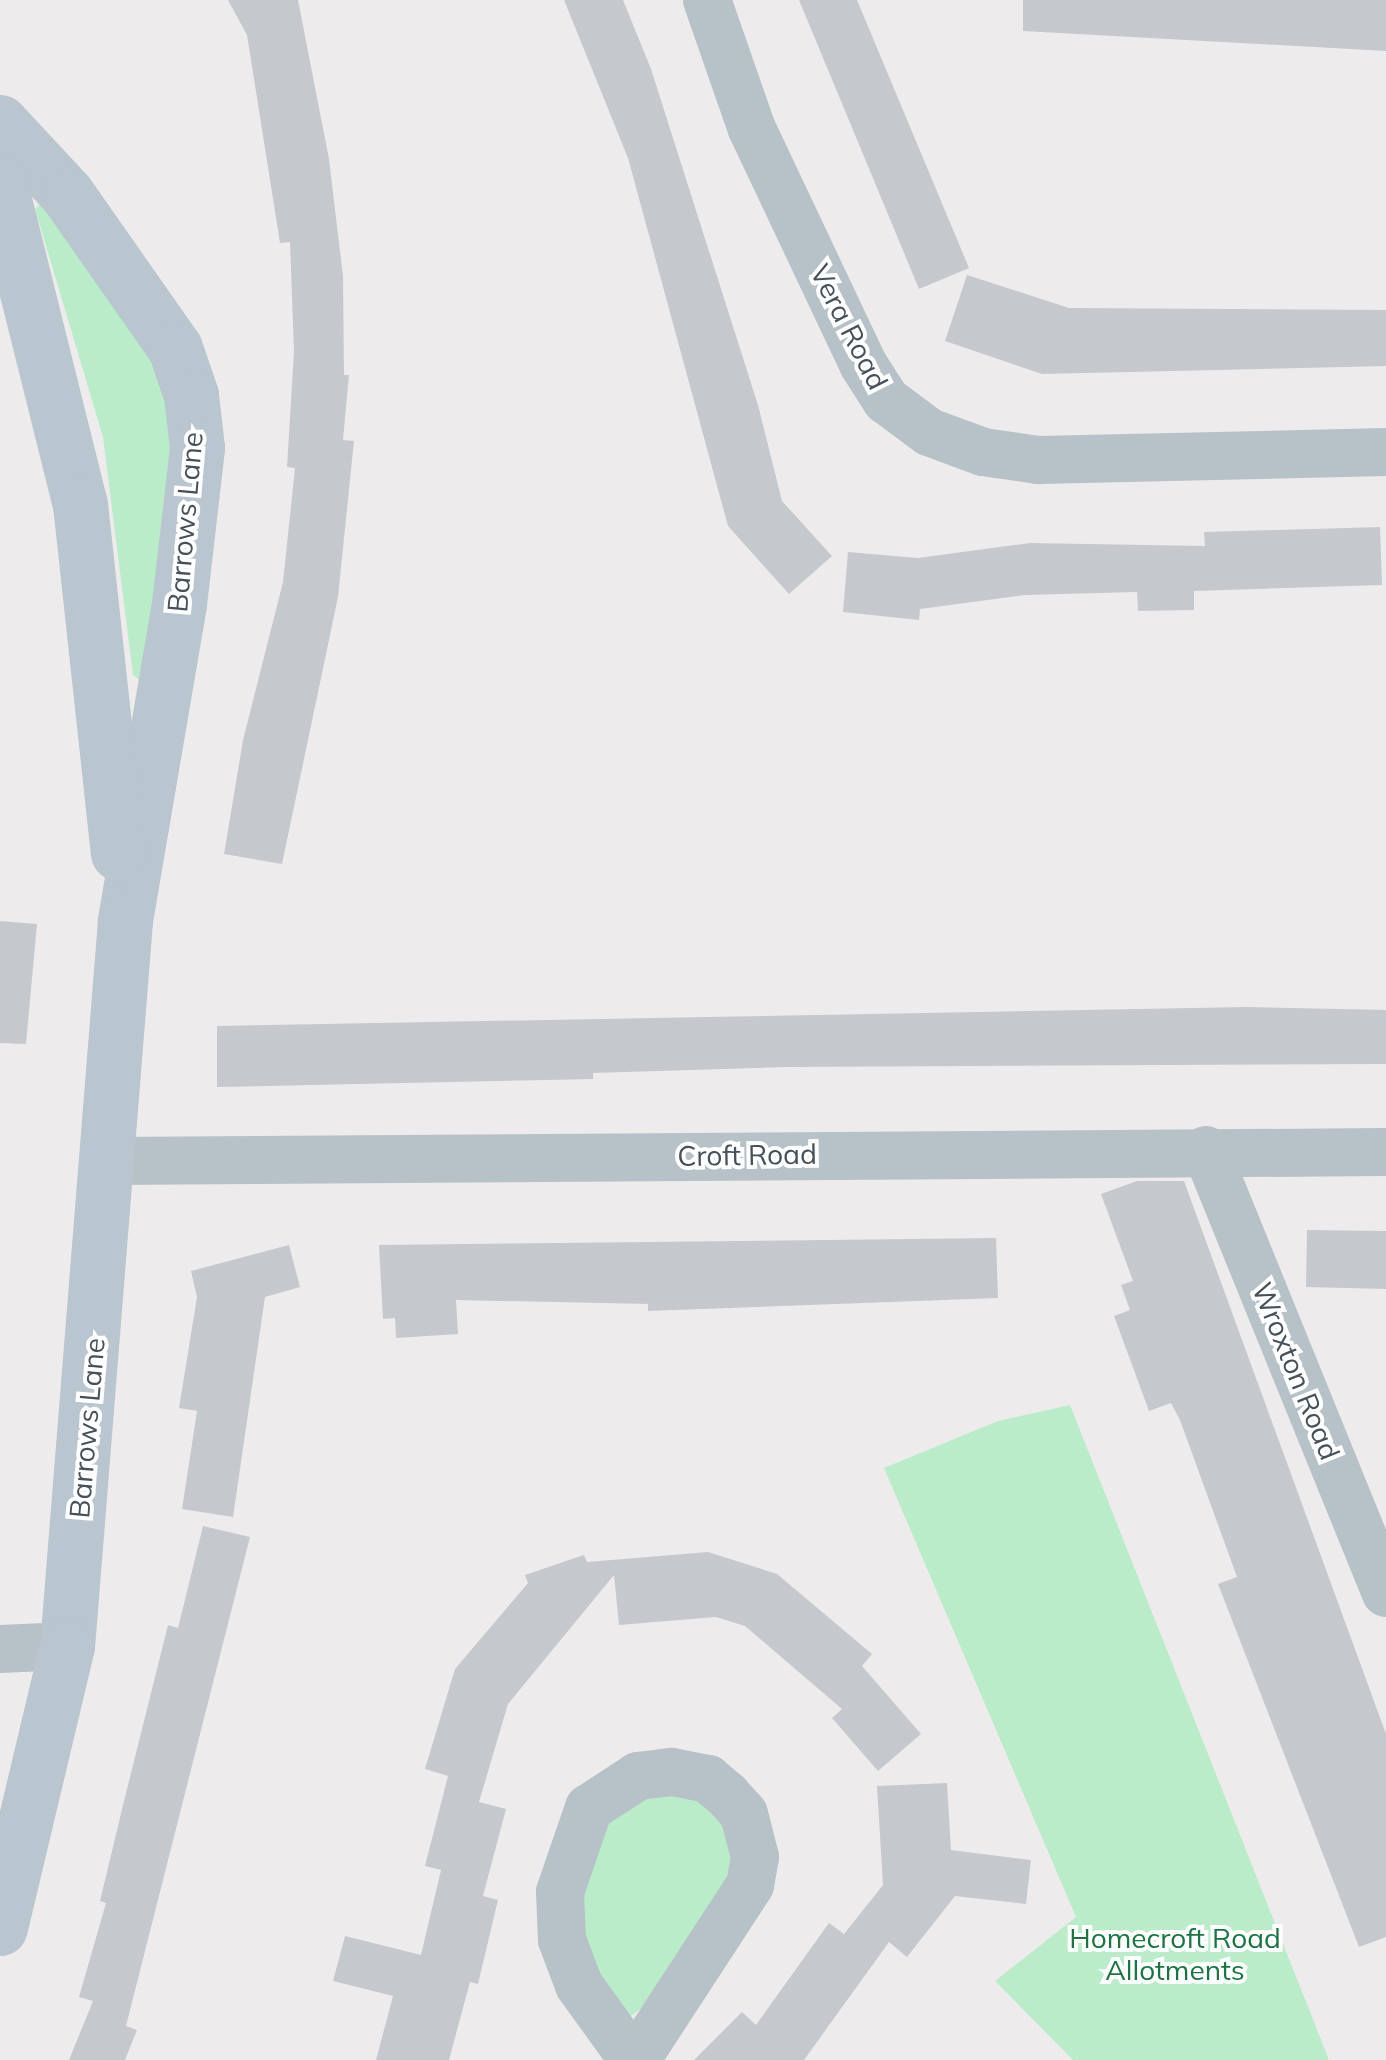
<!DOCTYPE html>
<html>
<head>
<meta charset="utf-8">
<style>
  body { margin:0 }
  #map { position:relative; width:1386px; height:2060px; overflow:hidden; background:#eeebec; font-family:Mulish,sans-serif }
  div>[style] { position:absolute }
  .green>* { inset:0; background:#baecca }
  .building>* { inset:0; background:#c5c9ce }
  .street>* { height:48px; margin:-24px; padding:0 24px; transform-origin:24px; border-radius:24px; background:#b7c1c8 }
  .secondary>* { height:55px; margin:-27.5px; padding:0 27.5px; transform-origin:27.5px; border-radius:27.5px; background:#b9c5cf }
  span { translate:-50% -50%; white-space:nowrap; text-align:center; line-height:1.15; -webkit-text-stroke:8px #fff; paint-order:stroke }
  .street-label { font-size:28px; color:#455058 }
  .park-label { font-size:28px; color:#197641 }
</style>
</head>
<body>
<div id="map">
  <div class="green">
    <div style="clip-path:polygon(42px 202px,160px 366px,175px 457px,145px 684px,133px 675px,103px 437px,35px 209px)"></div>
    <div style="clip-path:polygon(1070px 1405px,1329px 2060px,1073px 2060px,995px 1981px,1076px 1917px,884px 1468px,998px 1421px)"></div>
    <div style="clip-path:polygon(648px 1791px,713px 1802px,729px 1840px,731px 1879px,647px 2004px,628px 2018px,616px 2012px,583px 1940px,583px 1881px,593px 1845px,614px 1811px)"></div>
  </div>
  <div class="building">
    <div style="clip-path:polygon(228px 0,298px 0,329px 159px,343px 276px,344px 375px,349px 375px,343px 440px,354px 441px,338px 597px,282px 864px,224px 854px,243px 740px,283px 582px,295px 468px,287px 467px,294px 351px,290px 242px,280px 243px,247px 35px)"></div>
    <div style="clip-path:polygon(564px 0,623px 0,651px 69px,758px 405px,782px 501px,832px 556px,789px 594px,728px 526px,628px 158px)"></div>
    <div style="clip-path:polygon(799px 0,857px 0,969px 268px,919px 289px)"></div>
    <div style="clip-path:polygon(1023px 0,1386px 0,1386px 51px,1023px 31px)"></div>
    <div style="clip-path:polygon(967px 275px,1069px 308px,1386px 310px,1386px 366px,1042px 374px,945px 341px)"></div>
    <div style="clip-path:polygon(1380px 527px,1382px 585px,1194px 591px,1194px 610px,1138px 611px,1137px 592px,1025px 595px,920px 609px,919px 620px,843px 612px,848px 552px,918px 558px,1030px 543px,1205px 546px,1204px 532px)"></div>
    <div style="clip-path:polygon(0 921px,37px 924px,26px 1044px,0 1043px)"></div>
    <div style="clip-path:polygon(1246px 1007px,1386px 1010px,1386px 1064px,786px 1067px,593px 1073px,593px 1079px,217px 1087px,217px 1026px)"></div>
    <div style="clip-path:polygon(1137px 1181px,1184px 1181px,1386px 1734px,1386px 1937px,1359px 1947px,1218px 1584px,1237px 1577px,1180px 1420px,1171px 1403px,1149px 1411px,1114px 1316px,1130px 1310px,1121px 1285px,1133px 1281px,1101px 1194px)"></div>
    <div style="clip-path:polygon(1307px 1230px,1386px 1231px,1386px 1289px,1306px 1287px)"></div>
    <div style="clip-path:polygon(996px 1238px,998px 1298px,648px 1311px,648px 1304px,456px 1300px,458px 1334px,396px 1338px,395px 1318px,383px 1319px,379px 1245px)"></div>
    <div style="clip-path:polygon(289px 1245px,300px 1287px,265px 1297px,233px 1517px,182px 1509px,197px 1411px,179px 1408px,197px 1297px,191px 1271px)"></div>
    <div style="clip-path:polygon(203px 1526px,250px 1537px,126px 2026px,137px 2030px,125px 2060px,69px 2060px,93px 2001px,79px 1997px,106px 1903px,100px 1901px,124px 1801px,168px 1625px,178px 1628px)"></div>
    <div style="clip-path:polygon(708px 1552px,777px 1574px,872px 1654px,862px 1666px,921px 1734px,878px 1771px,832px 1718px,842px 1709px,745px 1626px,716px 1617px,619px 1625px,614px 1575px,508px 1704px,479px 1802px,506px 1809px,483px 1896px,498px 1900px,478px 1984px,470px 1982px,449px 2060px,376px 2060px,393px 1996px,333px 1981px,345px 1936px,421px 1955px,441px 1870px,425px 1866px,448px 1776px,425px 1769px,455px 1669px,528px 1583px,525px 1575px,584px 1555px,587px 1562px)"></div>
    <div style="clip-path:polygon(947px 1783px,951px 1850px,1031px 1860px,1026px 1904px,955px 1896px,907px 1957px,889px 1942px,804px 2060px,694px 2060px,742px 2012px,756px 2025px,829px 1923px,844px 1934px,883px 1885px,877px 1786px)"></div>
  </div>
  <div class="street">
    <div style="left:707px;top:0;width:137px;rotate:70.8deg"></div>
    <div style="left:752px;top:129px;width:260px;rotate:64.7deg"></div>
    <div style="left:863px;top:364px;width:43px;rotate:57.4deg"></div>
    <div style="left:886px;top:400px;width:54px;rotate:36.7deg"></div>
    <div style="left:929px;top:432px;width:58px;rotate:20.3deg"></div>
    <div style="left:983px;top:452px;width:56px;rotate:8.3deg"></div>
    <div style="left:1038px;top:460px;width:348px;rotate:-1.3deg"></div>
    <div style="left:1206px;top:1150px;width:478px;rotate:67.9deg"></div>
    <div style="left:108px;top:1161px;width:1278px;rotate:-0.4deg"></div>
    <div style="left:0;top:1649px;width:67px;rotate:-2.6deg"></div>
    <div style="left:633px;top:2060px;width:92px;rotate:-125.8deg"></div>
    <div style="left:579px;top:1985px;width:48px;rotate:-110.7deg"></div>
    <div style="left:562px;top:1940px;width:48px;rotate:-92.4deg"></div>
    <div style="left:560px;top:1892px;width:89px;rotate:-71deg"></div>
    <div style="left:589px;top:1808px;width:59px;rotate:-33.1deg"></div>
    <div style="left:638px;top:1776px;width:34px;rotate:-7deg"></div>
    <div style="left:672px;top:1772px;width:37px;rotate:11deg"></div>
    <div style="left:708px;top:1779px;width:25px;rotate:40deg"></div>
    <div style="left:727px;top:1795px;width:25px;rotate:48deg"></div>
    <div style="left:744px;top:1814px;width:44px;rotate:75.7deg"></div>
    <div style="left:755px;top:1857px;width:28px;rotate:100deg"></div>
    <div style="left:750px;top:1885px;width:209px;rotate:123.1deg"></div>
  </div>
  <div class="secondary">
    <div style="left:0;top:122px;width:98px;rotate:47.1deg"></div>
    <div style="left:67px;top:194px;width:188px;rotate:55deg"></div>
    <div style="left:175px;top:348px;width:50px;rotate:71.2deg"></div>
    <div style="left:191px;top:395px;width:53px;rotate:83.5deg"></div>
    <div style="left:197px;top:448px;width:157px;rotate:96.6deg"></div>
    <div style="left:179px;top:604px;width:322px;rotate:99.7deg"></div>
    <div style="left:125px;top:921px;width:727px;rotate:94.57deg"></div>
    <div style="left:67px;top:1646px;width:290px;rotate:103.4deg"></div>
    <div style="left:0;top:184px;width:330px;rotate:76deg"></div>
    <div style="left:80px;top:504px;width:351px;rotate:83.8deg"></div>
  </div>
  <div class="street-label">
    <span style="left:849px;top:327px;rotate:63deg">Vera Road</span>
    <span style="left:185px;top:522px;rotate:-85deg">Barrows Lane</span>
    <span style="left:747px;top:1155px;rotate:-1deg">Croft Road</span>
    <span style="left:1296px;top:1371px;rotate:68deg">Wroxton Road</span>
    <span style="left:87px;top:1428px;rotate:-85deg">Barrows Lane</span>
  </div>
  <div class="park-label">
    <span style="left:1175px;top:1954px">Homecroft Road<br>Allotments</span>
  </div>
</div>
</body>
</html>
